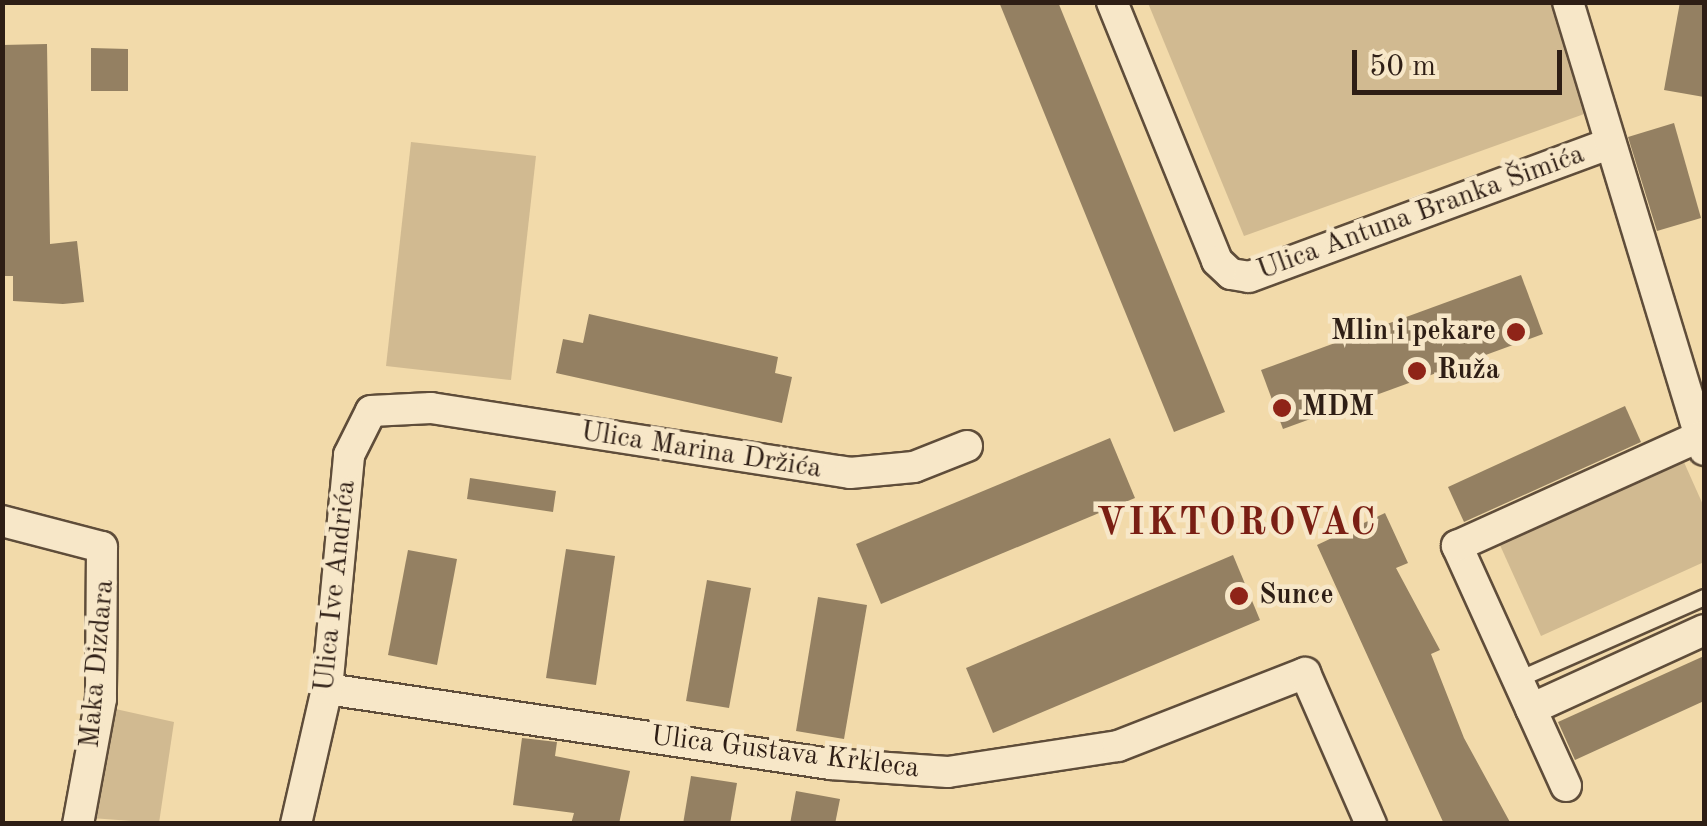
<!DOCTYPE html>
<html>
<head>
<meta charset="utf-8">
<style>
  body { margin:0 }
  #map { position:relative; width:1707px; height:826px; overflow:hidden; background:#f2daaa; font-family:"Old Standard TT",serif }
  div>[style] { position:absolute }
  .green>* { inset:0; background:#d1ba91 }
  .building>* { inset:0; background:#948062 }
  .roads { filter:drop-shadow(2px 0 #5f4d3a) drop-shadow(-2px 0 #5f4d3a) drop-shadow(0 2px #5f4d3a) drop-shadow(0 -2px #5f4d3a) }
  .service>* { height:15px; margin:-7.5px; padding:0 7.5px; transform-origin:7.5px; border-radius:7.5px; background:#f7e7c8 }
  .minor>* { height:30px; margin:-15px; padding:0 15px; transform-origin:15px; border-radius:15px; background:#f7e7c8 }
  .dots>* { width:28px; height:28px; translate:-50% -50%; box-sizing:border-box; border:5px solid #f7e7c8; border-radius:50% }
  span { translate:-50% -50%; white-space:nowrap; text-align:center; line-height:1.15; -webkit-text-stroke:9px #f7e7c8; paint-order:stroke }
  .street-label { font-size:28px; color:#2e1e15 }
  .poi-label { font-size:28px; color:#2e1e15; font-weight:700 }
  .right { translate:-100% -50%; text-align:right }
  .left { translate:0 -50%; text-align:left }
  .district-label { font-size:38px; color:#7a1f14; font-weight:700; letter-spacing:2.5px }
  .frame { position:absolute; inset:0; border:5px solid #2e1e15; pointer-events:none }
  .scale { position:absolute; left:1352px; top:50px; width:210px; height:45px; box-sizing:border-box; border:5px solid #2e1e15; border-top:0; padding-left:12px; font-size:30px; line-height:35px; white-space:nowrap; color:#2e1e15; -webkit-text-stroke:8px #f7e7c8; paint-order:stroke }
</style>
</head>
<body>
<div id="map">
  <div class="green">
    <div style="clip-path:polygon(1148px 3px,1556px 3px,1587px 113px,1244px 236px)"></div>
    <div style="clip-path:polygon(411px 142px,536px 156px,511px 380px,386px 366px)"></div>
    <div style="clip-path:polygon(1683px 460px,1704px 507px,1704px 562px,1541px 636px,1499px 543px)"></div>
    <div style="clip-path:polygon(111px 708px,174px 722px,159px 823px,91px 818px)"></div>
  </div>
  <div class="building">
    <div style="clip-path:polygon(999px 2px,1058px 2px,1225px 412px,1174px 432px)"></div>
    <div style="clip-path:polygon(1680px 2px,1704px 2px,1704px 97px,1664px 90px)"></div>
    <div style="clip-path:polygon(47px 44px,50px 244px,77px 241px,84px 302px,63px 304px,13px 301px,13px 276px,2px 276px,2px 45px)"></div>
    <div style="clip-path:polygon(91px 48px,128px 49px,128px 91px,91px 91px)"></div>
    <div style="clip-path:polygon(1674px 123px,1701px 218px,1657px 231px,1628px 137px)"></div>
    <div style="clip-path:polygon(1521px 275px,1543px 334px,1283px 429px,1261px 370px)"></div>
    <div style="clip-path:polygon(589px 314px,778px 357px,775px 373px,792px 377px,782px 423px,556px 373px,563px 339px,583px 343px)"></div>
    <div style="clip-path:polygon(1625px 406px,1641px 442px,1464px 522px,1448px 487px)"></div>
    <div style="clip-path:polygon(1110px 438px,1135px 498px,881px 604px,856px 544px)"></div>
    <div style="clip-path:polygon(470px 478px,556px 491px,553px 512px,467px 499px)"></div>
    <div style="clip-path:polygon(1385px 513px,1408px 563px,1396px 568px,1440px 650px,1431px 654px,1464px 738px,1511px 824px,1444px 824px,1317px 545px)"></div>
    <div style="clip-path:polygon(566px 549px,615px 556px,596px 685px,546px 678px)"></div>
    <div style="clip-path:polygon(408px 550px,457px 559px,437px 665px,388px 655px)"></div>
    <div style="clip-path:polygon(1233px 555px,1260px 620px,993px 733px,966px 668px)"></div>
    <div style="clip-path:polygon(707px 580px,751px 588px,729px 708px,686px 701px)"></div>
    <div style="clip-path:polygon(818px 597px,867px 605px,844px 739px,796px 731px)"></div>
    <div style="clip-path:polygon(1704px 656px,1704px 701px,1575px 760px,1558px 722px)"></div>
    <div style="clip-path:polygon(522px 738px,557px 742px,555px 756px,630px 771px,619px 824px,571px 824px,574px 813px,513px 805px)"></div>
    <div style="clip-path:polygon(691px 776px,737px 783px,730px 824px,683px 824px)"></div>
    <div style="clip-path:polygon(796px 791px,840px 799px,835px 824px,790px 824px)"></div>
  </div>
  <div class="roads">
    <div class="service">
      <div style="left:1518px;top:679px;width:203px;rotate:-23.8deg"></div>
    </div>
    <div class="minor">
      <div style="left:1112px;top:2px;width:279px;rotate:67.9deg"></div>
      <div style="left:1217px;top:261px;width:19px;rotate:43deg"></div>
      <div style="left:1231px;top:274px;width:18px;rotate:9deg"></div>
      <div style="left:1249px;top:277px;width:383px;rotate:-20.3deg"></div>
      <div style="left:1568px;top:2px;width:468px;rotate:73.1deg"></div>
      <div style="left:2px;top:521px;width:103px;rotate:14.6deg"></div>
      <div style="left:102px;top:547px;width:152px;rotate:90.4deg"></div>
      <div style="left:101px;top:699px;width:127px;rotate:100.4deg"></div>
      <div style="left:327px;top:689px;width:509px;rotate:8.48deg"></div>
      <div style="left:830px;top:764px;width:118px;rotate:3.9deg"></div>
      <div style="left:948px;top:772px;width:172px;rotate:-8.7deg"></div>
      <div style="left:1118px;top:746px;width:201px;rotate:-21.3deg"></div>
      <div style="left:1305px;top:673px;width:165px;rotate:66.4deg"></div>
      <div style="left:1531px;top:709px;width:190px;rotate:-24.5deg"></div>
      <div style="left:1566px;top:786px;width:264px;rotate:-114.4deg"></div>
      <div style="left:1457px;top:546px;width:265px;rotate:-24.3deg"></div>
      <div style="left:296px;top:824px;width:139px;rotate:-77.1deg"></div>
      <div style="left:327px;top:689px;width:235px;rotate:-84.6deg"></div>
      <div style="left:349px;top:455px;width:49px;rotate:-63.4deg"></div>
      <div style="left:371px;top:411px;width:60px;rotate:-2.9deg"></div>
      <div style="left:431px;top:408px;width:424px;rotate:8.8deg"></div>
      <div style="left:850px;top:473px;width:64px;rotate:-5.4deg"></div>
      <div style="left:914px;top:467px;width:57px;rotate:-21.6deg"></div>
    </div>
  </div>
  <div class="dots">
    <div style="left:1516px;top:332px;background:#8f2418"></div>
    <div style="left:1417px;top:371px;background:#8f2418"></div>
    <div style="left:1282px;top:408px;background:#8f2418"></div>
    <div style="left:1239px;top:596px;background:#8f2418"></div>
  </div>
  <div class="street-label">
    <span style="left:1421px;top:213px;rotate:-20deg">Ulica Antuna Branka Šimića</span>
    <span style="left:701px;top:451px;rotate:9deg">Ulica Marina Držića</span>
    <span style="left:336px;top:586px;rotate:-84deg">Ulica Ive Andrića</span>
    <span style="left:98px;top:664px;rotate:-85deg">Maka Dizdara</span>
    <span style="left:785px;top:753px;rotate:7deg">Ulica Gustava Krkleca</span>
  </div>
  <div class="poi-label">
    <span class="right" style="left:1496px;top:332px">Mlin i pekare</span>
    <span class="left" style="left:1437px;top:371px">Ruža</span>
    <span class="left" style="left:1302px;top:408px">MDM</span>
    <span class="left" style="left:1259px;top:596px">Sunce</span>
  </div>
  <div class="district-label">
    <span style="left:1237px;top:525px">VIKTOROVAC</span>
  </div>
  <div class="frame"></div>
  <div class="scale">50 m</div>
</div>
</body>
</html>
